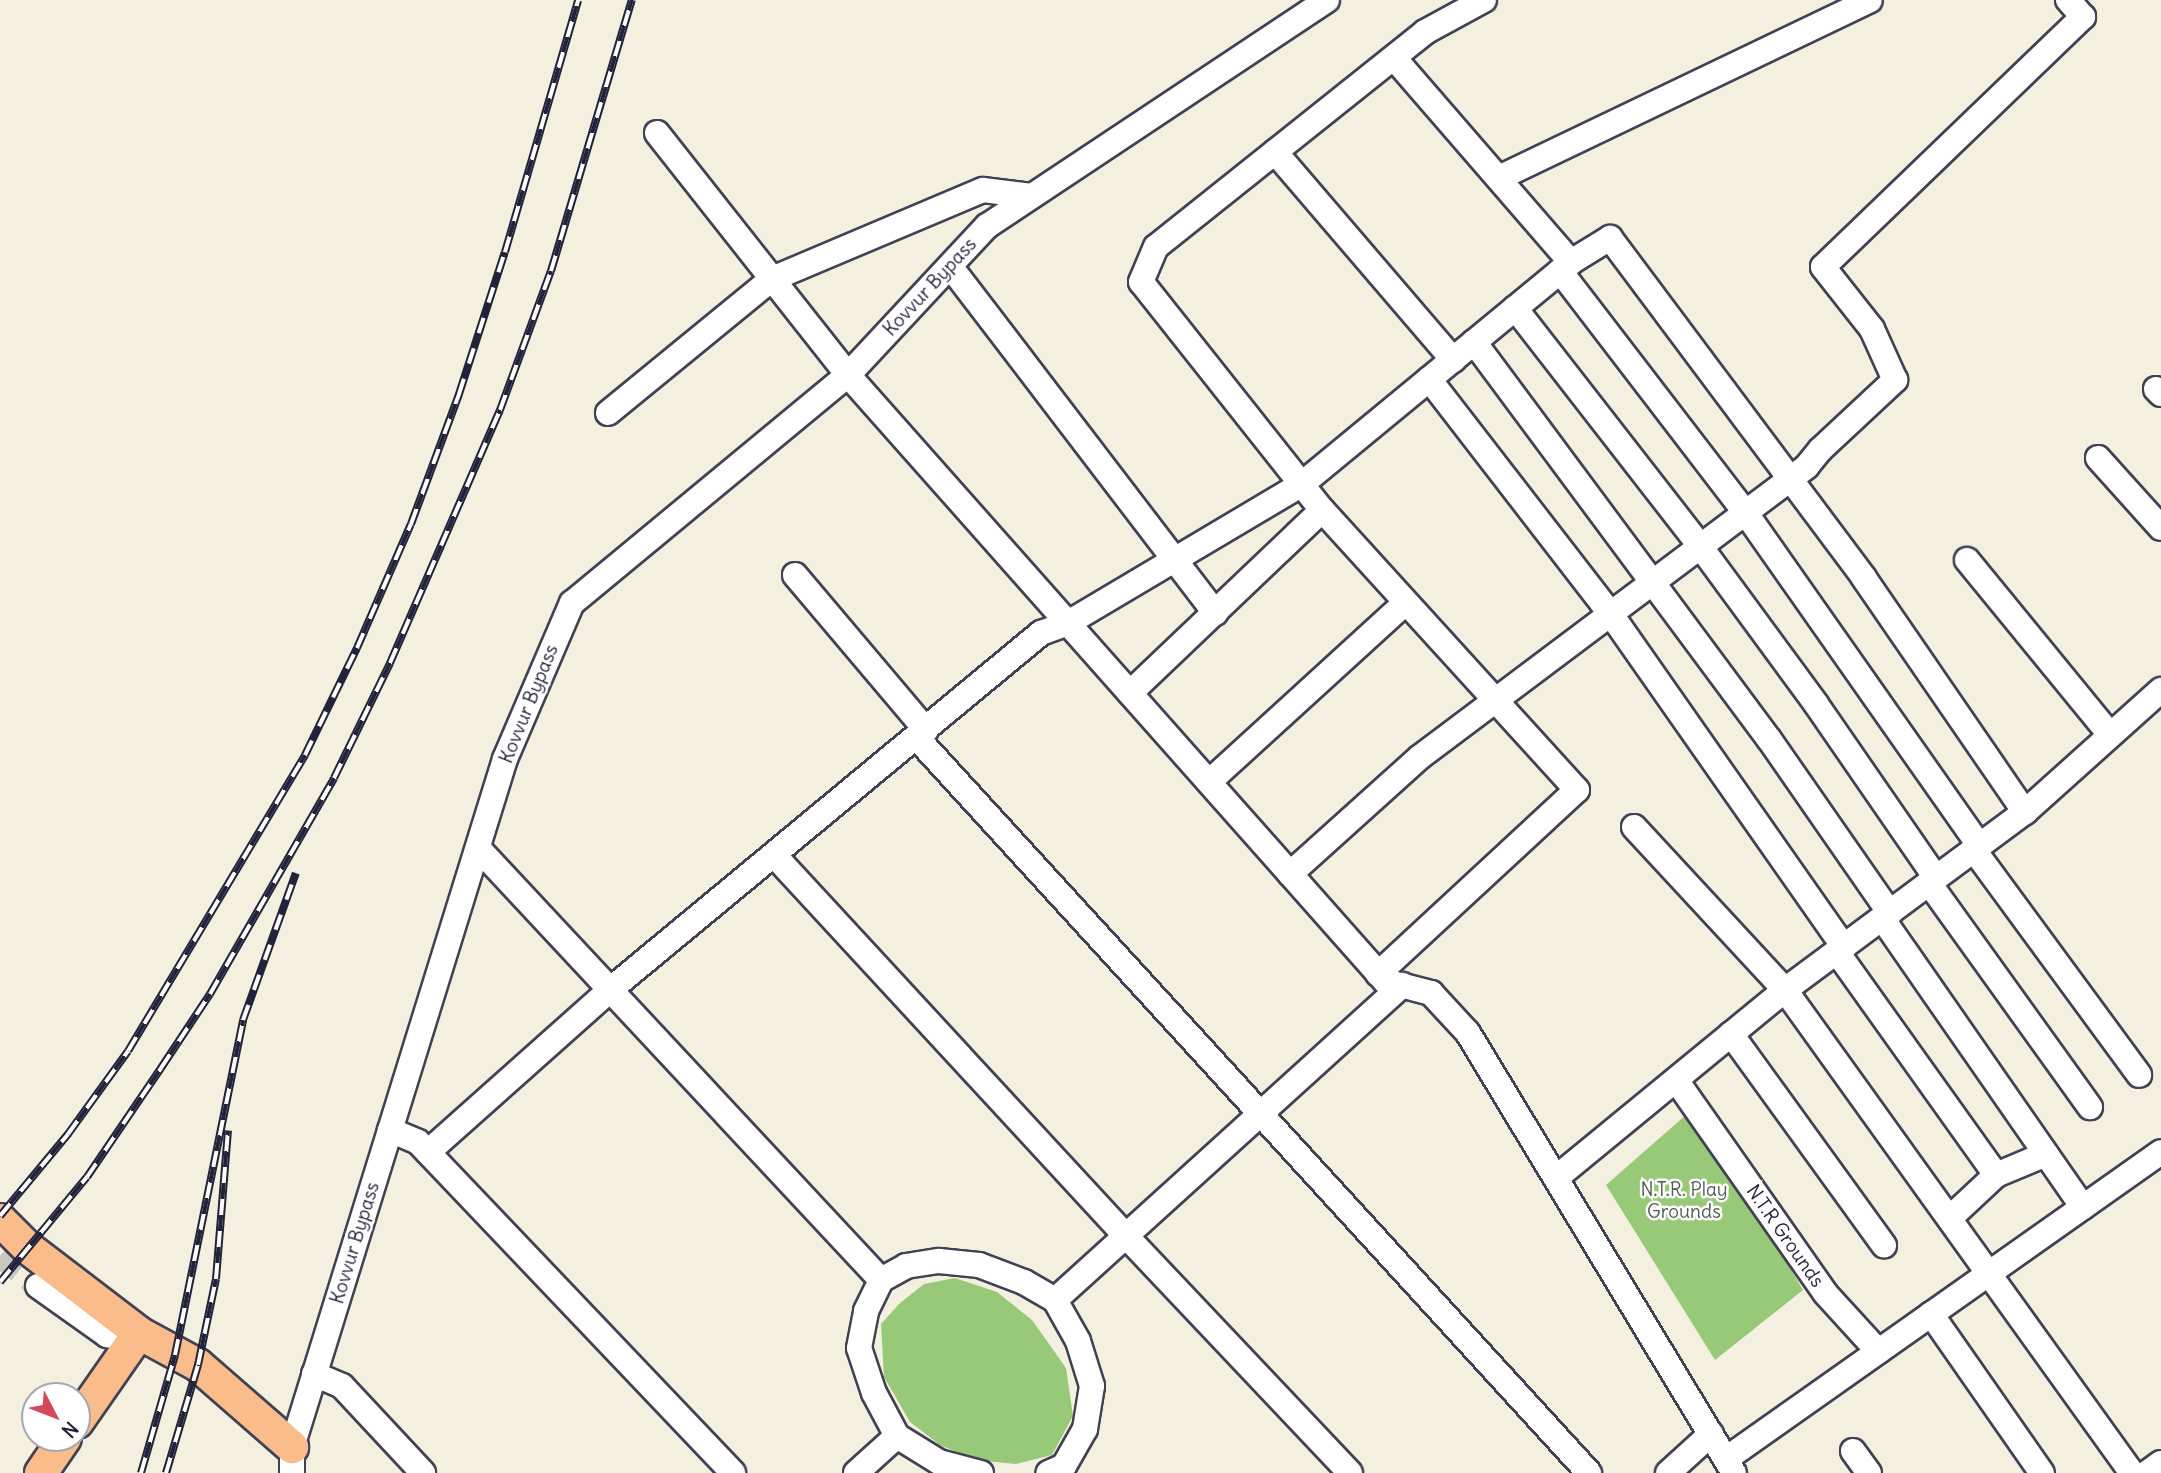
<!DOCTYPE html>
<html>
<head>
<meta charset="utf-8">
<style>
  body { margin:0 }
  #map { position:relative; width:2161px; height:1473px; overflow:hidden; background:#f4f0df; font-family:Delius,sans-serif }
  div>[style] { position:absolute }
  .green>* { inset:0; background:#98c978 }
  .minor-tunnel>* { height:24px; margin-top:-12px; transform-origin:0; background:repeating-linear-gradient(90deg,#cac7be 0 24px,transparent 0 36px) }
  .roads { filter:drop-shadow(2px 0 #424154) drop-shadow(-2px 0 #424154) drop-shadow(0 2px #424154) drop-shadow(0 -2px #424154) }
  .minor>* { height:24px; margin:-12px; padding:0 12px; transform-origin:12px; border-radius:12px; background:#fff }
  .major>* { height:32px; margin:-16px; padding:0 16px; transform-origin:16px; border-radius:16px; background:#fabc8b }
  .rail>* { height:8px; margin-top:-4px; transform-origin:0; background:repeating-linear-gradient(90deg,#fff 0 16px,#22223b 0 32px); box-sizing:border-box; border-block:2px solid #22223b }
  span { translate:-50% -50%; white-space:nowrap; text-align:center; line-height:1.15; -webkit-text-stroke:5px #fff; paint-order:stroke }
  .street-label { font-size:19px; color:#22223b }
  .park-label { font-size:19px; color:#4b5c50 }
  .north { position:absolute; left:21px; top:1382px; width:70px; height:70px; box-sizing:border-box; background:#fff; border:2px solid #a7a7b1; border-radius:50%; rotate:132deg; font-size:19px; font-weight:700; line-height:28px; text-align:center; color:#22223b }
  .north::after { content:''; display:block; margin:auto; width:24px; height:32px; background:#d1495b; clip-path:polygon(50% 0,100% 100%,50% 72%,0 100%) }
</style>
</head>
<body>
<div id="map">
  <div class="green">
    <div style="clip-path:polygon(1695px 1107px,1803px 1290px,1715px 1360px,1606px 1185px)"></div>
    <div style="clip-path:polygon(955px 1278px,997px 1292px,1032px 1320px,1066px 1368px,1073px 1416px,1052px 1455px,1016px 1464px,976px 1460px,940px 1445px,910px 1422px,884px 1377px,881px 1324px,900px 1303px,924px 1284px)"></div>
  </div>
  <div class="minor-tunnel">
    <div style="left:0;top:1256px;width:48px;rotate:38.3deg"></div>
  </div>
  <div class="roads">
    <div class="minor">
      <div style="left:1394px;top:58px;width:270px;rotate:49.1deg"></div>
      <div style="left:657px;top:133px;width:308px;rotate:51.7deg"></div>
      <div style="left:848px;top:375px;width:810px;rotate:48.45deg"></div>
      <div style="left:1385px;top:981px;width:48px;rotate:14.6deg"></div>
      <div style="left:1431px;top:993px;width:54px;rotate:47.2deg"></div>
      <div style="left:1468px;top:1033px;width:514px;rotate:58.85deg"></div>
      <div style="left:1275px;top:152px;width:274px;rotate:49.4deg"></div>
      <div style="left:1499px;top:178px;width:411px;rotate:-25.6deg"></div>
      <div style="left:950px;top:266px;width:437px;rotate:52.6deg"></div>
      <div style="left:1560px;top:271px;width:304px;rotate:52.5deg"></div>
      <div style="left:1745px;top:512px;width:408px;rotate:54.9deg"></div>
      <div style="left:1515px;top:308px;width:301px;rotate:52.1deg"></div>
      <div style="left:1700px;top:546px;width:196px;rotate:53.7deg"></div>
      <div style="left:1816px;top:704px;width:211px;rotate:55.4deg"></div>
      <div style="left:1474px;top:342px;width:495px;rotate:53.4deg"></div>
      <div style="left:1769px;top:739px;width:212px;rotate:55.2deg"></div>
      <div style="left:1429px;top:379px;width:296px;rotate:52.3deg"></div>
      <div style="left:1610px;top:613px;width:408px;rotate:55deg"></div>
      <div style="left:2156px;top:389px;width:7px;rotate:45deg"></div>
      <div style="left:608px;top:413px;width:212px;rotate:-39.3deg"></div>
      <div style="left:772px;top:279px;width:229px;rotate:-22.9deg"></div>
      <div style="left:983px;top:190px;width:49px;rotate:7deg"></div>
      <div style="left:2098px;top:458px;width:94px;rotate:48deg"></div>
      <div style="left:1967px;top:560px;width:226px;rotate:50.7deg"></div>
      <div style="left:795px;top:575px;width:203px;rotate:49.8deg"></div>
      <div style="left:1130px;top:693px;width:265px;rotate:-43.6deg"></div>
      <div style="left:917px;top:738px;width:996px;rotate:47.56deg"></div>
      <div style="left:1209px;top:782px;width:265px;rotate:-42.4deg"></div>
      <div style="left:1634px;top:827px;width:222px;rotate:47.2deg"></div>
      <div style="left:1785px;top:990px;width:595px;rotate:54.31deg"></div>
      <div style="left:478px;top:848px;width:591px;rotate:46.99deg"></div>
      <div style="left:1974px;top:850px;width:279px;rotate:53.7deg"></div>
      <div style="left:774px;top:855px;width:519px;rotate:47.27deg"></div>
      <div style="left:1126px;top:1236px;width:326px;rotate:46.6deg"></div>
      <div style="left:1290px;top:874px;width:175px;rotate:-42deg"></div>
      <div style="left:1420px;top:757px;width:484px;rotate:-36.9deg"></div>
      <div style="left:1807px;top:466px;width:21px;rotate:-51deg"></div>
      <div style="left:1820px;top:450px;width:103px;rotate:-43deg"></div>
      <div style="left:1895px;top:380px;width:56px;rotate:-114.3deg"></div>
      <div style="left:1872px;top:329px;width:79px;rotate:-128.3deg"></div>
      <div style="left:1823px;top:267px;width:361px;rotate:-43.9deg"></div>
      <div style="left:2083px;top:17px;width:23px;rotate:-131deg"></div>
      <div style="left:1929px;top:883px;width:276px;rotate:54.3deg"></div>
      <div style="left:1882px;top:918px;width:352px;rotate:55.2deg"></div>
      <div style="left:1837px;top:952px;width:274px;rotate:54.5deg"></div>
      <div style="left:1378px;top:974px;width:271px;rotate:-42.8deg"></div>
      <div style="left:1577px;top:790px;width:379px;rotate:-132.3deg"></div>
      <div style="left:1322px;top:510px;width:291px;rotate:-128.4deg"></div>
      <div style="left:1141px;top:282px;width:38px;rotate:-67deg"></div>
      <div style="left:1156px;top:247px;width:344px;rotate:-38.6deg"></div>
      <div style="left:1425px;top:32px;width:67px;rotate:-28.5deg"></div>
      <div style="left:1731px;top:1034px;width:261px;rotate:54.1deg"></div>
      <div style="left:1676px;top:1080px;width:260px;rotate:55deg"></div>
      <div style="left:1825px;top:1293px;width:79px;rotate:47.6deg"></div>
      <div style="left:390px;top:1130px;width:30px;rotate:23deg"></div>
      <div style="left:418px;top:1142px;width:457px;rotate:46.4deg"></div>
      <div style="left:428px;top:1152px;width:244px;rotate:-41.7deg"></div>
      <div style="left:610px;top:990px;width:560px;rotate:-39.64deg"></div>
      <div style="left:1041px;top:633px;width:29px;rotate:-20deg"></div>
      <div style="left:1068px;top:623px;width:272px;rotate:-30.7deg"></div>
      <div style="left:1302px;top:484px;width:349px;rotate:-39.5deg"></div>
      <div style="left:1571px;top:262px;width:46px;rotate:-31.6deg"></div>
      <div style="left:1610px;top:238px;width:424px;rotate:53.2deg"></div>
      <div style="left:1864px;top:578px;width:284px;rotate:55.5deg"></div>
      <div style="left:1556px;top:1178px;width:296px;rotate:-39.4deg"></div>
      <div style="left:1785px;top:990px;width:299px;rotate:-36.6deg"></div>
      <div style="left:2025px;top:812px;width:183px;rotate:-41.9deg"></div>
      <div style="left:1950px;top:1218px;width:63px;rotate:-43.1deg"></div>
      <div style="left:1996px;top:1175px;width:54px;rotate:-22.8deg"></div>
      <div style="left:38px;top:1286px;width:85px;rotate:35.4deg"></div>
      <div style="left:107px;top:1335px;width:28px;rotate:8deg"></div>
      <div style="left:1055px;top:1300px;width:469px;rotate:-42.2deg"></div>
      <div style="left:1931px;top:1314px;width:194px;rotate:55.1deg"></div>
      <div style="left:314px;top:1374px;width:30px;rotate:23deg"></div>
      <div style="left:342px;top:1386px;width:119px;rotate:47deg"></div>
      <div style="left:1853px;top:1451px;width:27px;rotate:54deg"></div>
      <div style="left:1726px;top:1459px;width:532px;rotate:-35.21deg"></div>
      <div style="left:292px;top:1473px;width:26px;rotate:-90deg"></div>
      <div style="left:292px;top:1447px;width:720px;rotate:-72.8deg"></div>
      <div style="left:505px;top:759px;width:170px;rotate:-66.8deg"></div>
      <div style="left:572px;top:603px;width:358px;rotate:-39.6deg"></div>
      <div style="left:848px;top:375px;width:204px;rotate:-47deg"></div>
      <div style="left:987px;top:226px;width:408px;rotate:-33.6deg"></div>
      <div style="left:856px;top:1473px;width:55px;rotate:-42.1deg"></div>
      <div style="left:981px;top:1473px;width:43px;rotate:-165.3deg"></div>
      <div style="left:939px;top:1462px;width:49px;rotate:-148.2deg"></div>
      <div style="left:897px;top:1436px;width:49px;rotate:-118.1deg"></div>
      <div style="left:874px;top:1393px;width:47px;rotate:-108.4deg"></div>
      <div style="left:859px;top:1348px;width:38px;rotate:-79deg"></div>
      <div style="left:866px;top:1311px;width:34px;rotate:-64deg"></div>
      <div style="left:881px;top:1280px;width:29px;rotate:-29deg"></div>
      <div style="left:906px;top:1266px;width:33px;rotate:-9deg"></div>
      <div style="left:939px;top:1261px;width:40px;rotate:5.7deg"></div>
      <div style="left:979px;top:1265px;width:48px;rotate:20.7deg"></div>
      <div style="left:1024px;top:1282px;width:36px;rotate:30deg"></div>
      <div style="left:1055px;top:1300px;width:47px;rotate:60.7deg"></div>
      <div style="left:1078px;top:1341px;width:47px;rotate:72.7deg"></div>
      <div style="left:1092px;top:1386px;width:44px;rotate:99.2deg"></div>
      <div style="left:1085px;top:1429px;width:43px;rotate:119.6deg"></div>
      <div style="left:1064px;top:1466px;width:17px;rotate:156deg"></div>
      <div style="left:1668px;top:1473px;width:58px;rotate:-42.2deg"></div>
      <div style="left:2147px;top:1473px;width:17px;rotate:-36deg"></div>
    </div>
    <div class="major">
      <div style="left:0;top:1220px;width:40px;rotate:45deg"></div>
      <div style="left:28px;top:1248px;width:140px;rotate:37.4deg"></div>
      <div style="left:139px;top:1333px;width:67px;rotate:28.5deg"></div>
      <div style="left:198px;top:1365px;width:125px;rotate:41.1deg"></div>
      <div style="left:77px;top:1422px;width:108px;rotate:-55.1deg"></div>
      <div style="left:41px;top:1473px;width:42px;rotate:-55.6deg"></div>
    </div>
  </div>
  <div class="rail">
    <div style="left:0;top:1216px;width:107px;rotate:-50.3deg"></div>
    <div style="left:68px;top:1134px;width:102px;rotate:-54.1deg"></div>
    <div style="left:128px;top:1051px;width:345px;rotate:-59.1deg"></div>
    <div style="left:305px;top:755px;width:119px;rotate:-64.1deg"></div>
    <div style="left:357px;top:648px;width:135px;rotate:-66.5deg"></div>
    <div style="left:411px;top:524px;width:139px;rotate:-69.7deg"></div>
    <div style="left:459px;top:394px;width:149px;rotate:-72.1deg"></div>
    <div style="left:505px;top:252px;width:262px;rotate:-73.8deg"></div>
    <div style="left:0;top:1282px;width:136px;rotate:-50.4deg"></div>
    <div style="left:87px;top:1177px;width:132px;rotate:-55.8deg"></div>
    <div style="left:161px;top:1068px;width:89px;rotate:-56.5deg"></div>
    <div style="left:210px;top:994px;width:249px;rotate:-60.1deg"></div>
    <div style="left:334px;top:778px;width:128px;rotate:-64deg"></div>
    <div style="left:390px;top:663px;width:276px;rotate:-66.5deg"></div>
    <div style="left:500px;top:410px;width:148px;rotate:-69.9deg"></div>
    <div style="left:551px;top:271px;width:283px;rotate:-73.4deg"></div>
    <div style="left:141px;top:1473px;width:123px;rotate:-73.9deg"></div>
    <div style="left:175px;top:1355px;width:342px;rotate:-78.5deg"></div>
    <div style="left:243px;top:1020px;width:156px;rotate:-70.2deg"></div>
    <div style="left:166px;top:1473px;width:113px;rotate:-73.5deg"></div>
    <div style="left:198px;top:1365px;width:88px;rotate:-78.2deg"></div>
    <div style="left:216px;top:1279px;width:149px;rotate:-85.4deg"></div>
  </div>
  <div class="street-label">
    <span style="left:930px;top:287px;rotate:-47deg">Kovvur Bypass</span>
    <span style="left:529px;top:704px;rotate:-68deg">Kovvur Bypass</span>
    <span style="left:1785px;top:1236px;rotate:55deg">N.T.R Grounds</span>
    <span style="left:355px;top:1243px;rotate:-73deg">Kovvur Bypass</span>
  </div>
  <div class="park-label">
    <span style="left:1684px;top:1201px">N.T.R. Play<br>Grounds</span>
  </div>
  <div class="north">N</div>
</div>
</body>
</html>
